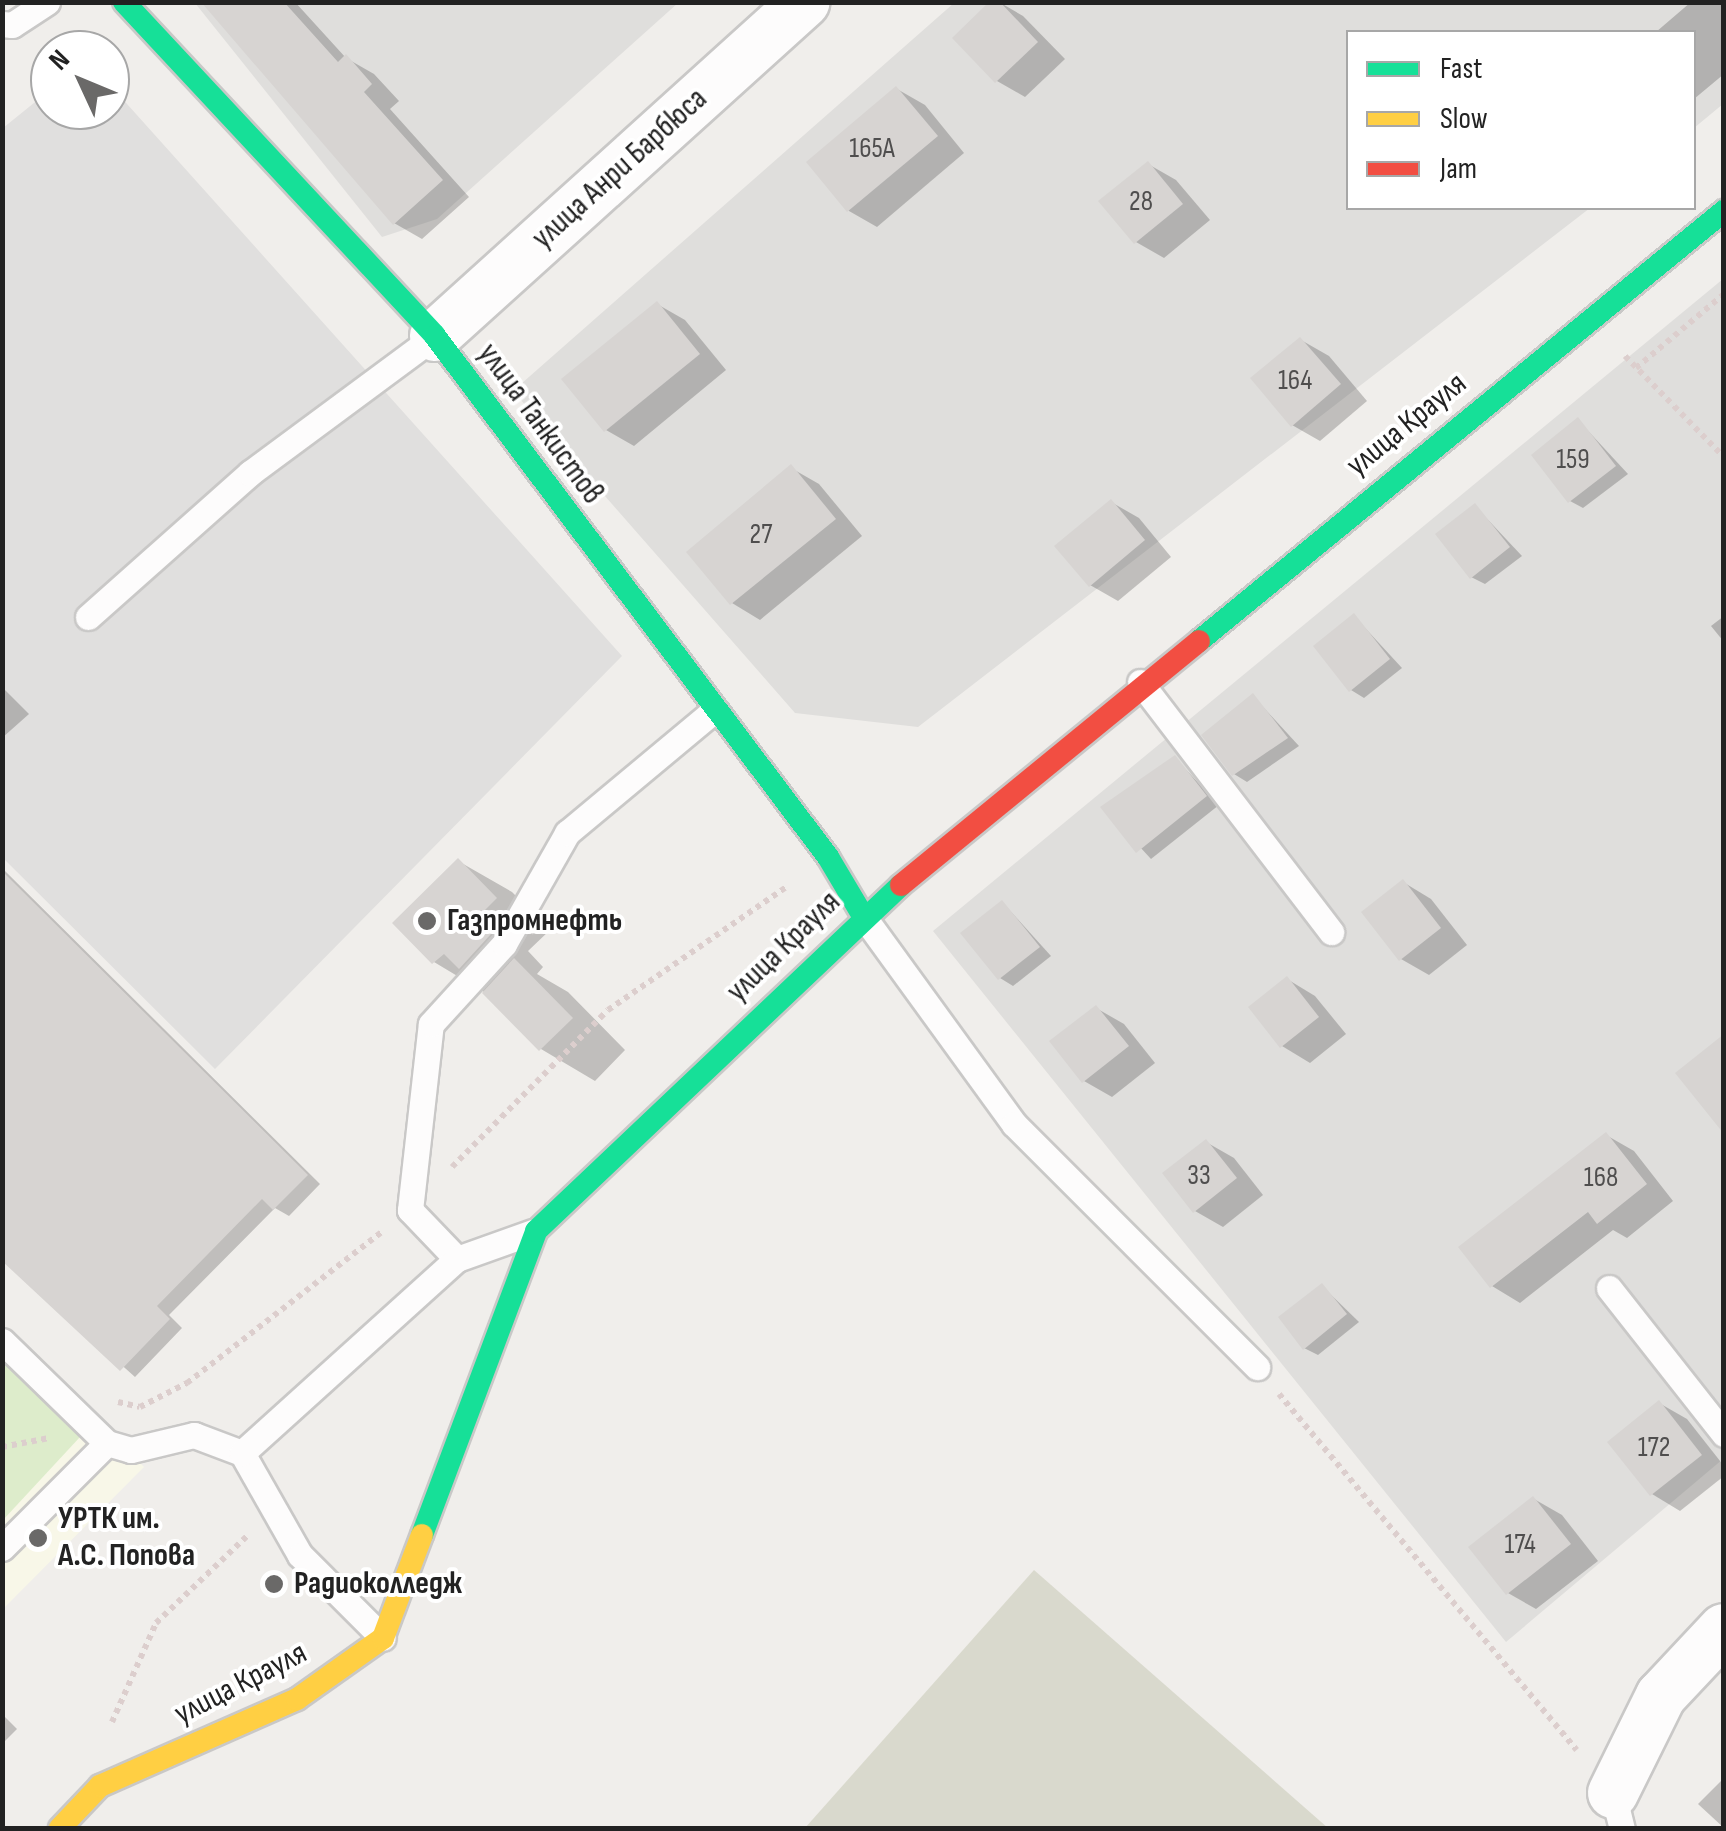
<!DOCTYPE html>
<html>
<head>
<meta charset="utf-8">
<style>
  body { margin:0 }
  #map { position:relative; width:1726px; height:1831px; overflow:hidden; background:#f0eeeb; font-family:"Sofia Sans Condensed",sans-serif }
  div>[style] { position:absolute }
  .residential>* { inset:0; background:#dfdedc }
  .education>* { inset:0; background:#f8f7e8 }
  .construction>* { inset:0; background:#d9d9cd }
  .grass>* { inset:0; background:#ddeccb }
  .parking>* { inset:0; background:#e0dfde }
  .shadow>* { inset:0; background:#0003 }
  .building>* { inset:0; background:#d7d4d2 }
  .path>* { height:6px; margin-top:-3px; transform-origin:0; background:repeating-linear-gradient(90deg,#dccecd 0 5px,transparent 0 10px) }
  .roads { filter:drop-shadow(2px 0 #c9c8c7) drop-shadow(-2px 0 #c9c8c7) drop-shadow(0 2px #c9c8c7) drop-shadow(0 -2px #c9c8c7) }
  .lane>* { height:25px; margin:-12.5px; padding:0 12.5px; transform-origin:12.5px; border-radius:12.5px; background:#fdfcfc }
  .street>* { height:50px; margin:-25px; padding:0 25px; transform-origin:25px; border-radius:25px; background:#fdfcfc }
  .fast>* { height:22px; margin:-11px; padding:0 11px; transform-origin:11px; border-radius:11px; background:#16e098 }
  .slow>* { height:22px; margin:-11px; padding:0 11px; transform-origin:11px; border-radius:11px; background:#ffcf43 }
  .jam>* { height:22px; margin:-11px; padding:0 11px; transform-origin:11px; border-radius:11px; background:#f24e42 }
  .dots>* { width:28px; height:28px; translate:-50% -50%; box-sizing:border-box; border:5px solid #fff; border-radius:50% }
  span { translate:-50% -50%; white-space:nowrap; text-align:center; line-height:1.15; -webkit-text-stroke:8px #fff; paint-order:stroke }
  .number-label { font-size:28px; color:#4f4e4e }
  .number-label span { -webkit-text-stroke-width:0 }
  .street-label { font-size:32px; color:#222 }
  .poi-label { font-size:32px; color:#222; font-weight:700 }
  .left { translate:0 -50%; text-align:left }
  .frame { position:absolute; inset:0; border:5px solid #222; pointer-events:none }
  .legend { position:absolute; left:1346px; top:30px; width:350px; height:180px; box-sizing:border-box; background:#fff; border:2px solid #a7a7a7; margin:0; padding:12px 18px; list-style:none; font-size:30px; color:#222 }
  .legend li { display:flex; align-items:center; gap:20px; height:50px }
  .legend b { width:50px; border:2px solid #a7a7a7 }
  .north { position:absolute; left:30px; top:30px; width:100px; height:100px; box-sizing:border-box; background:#fff; border:2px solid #a7a7a7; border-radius:50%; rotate:314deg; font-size:28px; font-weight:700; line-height:40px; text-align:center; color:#222 }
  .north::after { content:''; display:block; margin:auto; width:35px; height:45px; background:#6a6968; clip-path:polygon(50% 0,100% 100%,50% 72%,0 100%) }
</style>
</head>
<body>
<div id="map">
  <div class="residential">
    <div style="clip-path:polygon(195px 3px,678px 3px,437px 219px,382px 237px)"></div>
    <div style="clip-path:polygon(954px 3px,1723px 3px,1723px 104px,1694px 128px,1694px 32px,1348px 32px,1348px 208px,1590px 208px,918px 727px,795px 713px,513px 391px)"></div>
    <div style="clip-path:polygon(1723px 279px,1723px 1459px,1506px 1642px,933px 931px)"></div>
  </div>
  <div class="education">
    <div style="clip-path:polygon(2px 1326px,144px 1467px,3px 1609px,2px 1609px)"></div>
  </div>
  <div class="construction">
    <div style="clip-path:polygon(1034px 1570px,1328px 1828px,805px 1828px)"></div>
  </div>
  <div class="grass">
    <div style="clip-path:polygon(3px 1362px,80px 1437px,3px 1520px,2px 1520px)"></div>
  </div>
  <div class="parking">
    <div style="clip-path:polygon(110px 85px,622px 656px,215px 1069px,3px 858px,3px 128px,50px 90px,50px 110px,110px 110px)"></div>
  </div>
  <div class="shadow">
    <div style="clip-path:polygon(224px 2px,295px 2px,346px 58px,374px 74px,399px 101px,390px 109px,469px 197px,422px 239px,394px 223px)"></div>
    <div style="clip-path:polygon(999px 2px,1023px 16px,1065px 59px,1025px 97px,997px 81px)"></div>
    <div style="clip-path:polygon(1691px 2px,1724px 2px,1724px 74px,1694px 99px,1694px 32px,1656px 32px)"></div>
    <div style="clip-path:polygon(897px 89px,925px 105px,964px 153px,877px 227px,849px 211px,810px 162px)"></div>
    <div style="clip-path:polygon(1148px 164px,1176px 180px,1210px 220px,1164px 258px,1136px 242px)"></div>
    <div style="clip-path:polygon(657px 304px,685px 320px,726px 370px,634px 446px,606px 430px)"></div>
    <div style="clip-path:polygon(1301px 340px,1329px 356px,1367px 401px,1320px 441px,1292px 425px)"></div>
    <div style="clip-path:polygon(1578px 420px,1628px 474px,1583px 508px,1570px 501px)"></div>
    <div style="clip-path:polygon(791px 468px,819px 484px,862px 536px,760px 620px,732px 603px)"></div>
    <div style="clip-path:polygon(1111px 502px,1139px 518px,1171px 557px,1118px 601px,1090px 585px)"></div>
    <div style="clip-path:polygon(1475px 506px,1522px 556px,1485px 584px,1471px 577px)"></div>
    <div style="clip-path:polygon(1354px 616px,1402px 668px,1364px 698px,1351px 690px)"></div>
    <div style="clip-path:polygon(1724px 616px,1724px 642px,1711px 626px)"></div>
    <div style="clip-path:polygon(2px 687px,29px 714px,2px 738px)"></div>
    <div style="clip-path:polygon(1253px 696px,1299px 746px,1247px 782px,1234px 774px)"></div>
    <div style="clip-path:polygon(1175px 758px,1219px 805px,1151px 859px,1103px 807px)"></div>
    <div style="clip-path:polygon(458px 861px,512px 892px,550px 930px,528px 951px,543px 967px,537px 974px,568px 992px,625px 1050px,595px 1081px,541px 1049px,484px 992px,434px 962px)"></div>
    <div style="clip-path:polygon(2px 868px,320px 1184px,289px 1216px,275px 1208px,169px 1315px,182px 1328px,135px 1377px,2px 1258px)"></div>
    <div style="clip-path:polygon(1403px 882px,1431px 899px,1467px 945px,1429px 975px,1401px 959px)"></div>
    <div style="clip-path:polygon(1003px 903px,1051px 956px,1013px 986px,1000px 978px)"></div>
    <div style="clip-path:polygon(1287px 979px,1315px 996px,1346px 1034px,1310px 1063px,1282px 1046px,1251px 1007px)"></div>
    <div style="clip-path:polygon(1096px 1008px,1124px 1024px,1155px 1063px,1112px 1097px,1084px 1081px)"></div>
    <div style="clip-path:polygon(1606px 1135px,1634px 1151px,1673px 1201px,1627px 1238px,1613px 1230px,1520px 1303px,1492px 1286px)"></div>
    <div style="clip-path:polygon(1206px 1142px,1234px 1158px,1263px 1195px,1223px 1227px,1195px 1211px)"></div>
    <div style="clip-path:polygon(1322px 1286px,1359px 1322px,1318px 1355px,1304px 1348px)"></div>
    <div style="clip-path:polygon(1659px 1403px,1687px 1419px,1724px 1466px,1724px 1476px,1680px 1511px,1652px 1494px)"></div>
    <div style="clip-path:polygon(1534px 1499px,1562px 1515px,1598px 1561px,1536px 1609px,1508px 1593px)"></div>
    <div style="clip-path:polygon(2px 1714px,17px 1729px,2px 1744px)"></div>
    <div style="clip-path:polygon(1724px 1778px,1724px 1828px,1698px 1804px)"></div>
  </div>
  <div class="building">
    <div style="clip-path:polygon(201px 2px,284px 2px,338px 62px,346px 54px,372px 84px,364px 92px,443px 180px,393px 225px)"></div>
    <div style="clip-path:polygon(989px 2px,1000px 2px,1038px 42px,995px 83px,952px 38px)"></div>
    <div style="clip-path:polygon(896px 86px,938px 136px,847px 212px,806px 162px)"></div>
    <div style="clip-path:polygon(1148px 161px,1183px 204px,1134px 244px,1098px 201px)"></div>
    <div style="clip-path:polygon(657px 301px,700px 354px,604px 432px,561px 379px)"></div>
    <div style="clip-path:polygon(1300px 337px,1341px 384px,1291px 427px,1250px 378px)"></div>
    <div style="clip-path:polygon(1578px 417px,1616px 466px,1568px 503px,1531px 455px)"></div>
    <div style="clip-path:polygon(791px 464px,836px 519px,730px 605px,686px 552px)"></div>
    <div style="clip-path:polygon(1111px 499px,1145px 540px,1089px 587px,1054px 546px)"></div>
    <div style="clip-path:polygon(1475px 503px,1510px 547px,1470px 579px,1435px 534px)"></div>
    <div style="clip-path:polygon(1354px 613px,1390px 659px,1349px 692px,1313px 646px)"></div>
    <div style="clip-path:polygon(1253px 693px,1288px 738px,1232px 776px,1201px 735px)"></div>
    <div style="clip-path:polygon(1175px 755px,1207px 796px,1136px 853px,1100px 807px)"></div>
    <div style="clip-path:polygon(458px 858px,497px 898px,476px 919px,491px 934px,459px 969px,444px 954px,432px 964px,392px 923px)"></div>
    <div style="clip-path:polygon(2px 871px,308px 1175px,273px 1210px,262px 1199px,157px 1306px,170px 1319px,120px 1371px,2px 1261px)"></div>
    <div style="clip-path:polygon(1403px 879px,1441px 928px,1399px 961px,1361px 912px)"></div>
    <div style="clip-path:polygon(1002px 900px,1040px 947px,998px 980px,960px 933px)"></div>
    <div style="clip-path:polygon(514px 958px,573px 1018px,539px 1051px,482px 993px)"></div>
    <div style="clip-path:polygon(1287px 976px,1319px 1017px,1280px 1048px,1248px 1007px)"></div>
    <div style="clip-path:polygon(1096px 1005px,1129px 1046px,1082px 1083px,1049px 1041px)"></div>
    <div style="clip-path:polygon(1724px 1034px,1724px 1134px,1675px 1073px)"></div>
    <div style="clip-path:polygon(1606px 1132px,1647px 1184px,1597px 1224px,1588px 1212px,1490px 1288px,1458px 1247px)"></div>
    <div style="clip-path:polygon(1206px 1139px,1237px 1178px,1193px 1213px,1162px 1173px)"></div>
    <div style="clip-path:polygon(1322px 1283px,1347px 1314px,1303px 1350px,1278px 1317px)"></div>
    <div style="clip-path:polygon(1659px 1400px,1702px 1455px,1650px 1496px,1607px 1442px)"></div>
    <div style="clip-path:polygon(1533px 1496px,1571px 1544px,1506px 1595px,1468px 1547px)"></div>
  </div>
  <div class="path">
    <div style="left:1625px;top:356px;width:141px;rotate:45.6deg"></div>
    <div style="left:1636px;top:368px;width:115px;rotate:-40.1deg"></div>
    <div style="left:452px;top:1167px;width:221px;rotate:-45.2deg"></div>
    <div style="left:608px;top:1010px;width:216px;rotate:-34.6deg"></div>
    <div style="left:1279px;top:1394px;width:464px;rotate:50.1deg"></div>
    <div style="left:118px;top:1402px;width:22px;rotate:13deg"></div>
    <div style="left:140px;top:1407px;width:53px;rotate:-27.1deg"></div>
    <div style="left:187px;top:1383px;width:249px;rotate:-37.8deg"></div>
    <div style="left:2px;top:1447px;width:48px;rotate:-10.8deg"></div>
    <div style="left:112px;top:1722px;width:108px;rotate:-66deg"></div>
    <div style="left:156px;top:1623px;width:129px;rotate:-43.7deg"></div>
  </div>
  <div class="roads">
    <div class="lane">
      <div style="left:2px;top:24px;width:10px;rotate:6deg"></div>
      <div style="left:12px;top:25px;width:42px;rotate:-33.3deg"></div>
      <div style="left:88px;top:617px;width:217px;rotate:-41.6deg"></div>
      <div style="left:250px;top:473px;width:230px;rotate:-36.5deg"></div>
      <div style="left:1140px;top:682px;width:315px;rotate:52.6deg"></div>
      <div style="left:863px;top:916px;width:257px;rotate:54deg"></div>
      <div style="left:1014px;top:1124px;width:344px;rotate:45deg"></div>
      <div style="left:457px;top:1259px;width:68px;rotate:-133.8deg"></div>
      <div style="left:410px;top:1210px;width:187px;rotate:-83.6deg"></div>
      <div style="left:431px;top:1024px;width:108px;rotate:-47.6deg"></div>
      <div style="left:504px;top:944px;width:128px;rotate:-60.4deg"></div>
      <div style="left:567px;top:833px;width:189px;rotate:-39.8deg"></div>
      <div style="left:1609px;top:1288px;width:186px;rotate:51.8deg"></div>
      <div style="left:2px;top:1341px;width:146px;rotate:44.2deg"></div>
      <div style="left:107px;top:1443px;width:25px;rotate:16deg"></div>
      <div style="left:131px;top:1450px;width:65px;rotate:-13.4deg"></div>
      <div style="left:194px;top:1435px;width:51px;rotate:20.6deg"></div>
      <div style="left:242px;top:1453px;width:117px;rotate:60.4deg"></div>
      <div style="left:300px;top:1555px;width:117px;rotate:45deg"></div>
      <div style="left:242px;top:1453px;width:290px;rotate:-42.1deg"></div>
      <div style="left:457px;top:1259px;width:81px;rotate:-19.6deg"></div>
      <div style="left:2px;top:1548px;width:148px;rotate:-45deg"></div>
      <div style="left:1613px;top:1793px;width:36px;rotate:76deg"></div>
    </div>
    <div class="street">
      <div style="left:435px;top:336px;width:498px;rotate:-42.1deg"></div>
      <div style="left:1613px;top:1793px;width:108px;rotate:-63.7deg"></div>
      <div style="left:1661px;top:1696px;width:92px;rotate:-46.8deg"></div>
    </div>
    <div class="fast">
      <div style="left:124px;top:2px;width:456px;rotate:47deg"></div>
      <div style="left:435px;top:336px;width:653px;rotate:52.97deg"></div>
      <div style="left:828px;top:857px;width:69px;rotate:59.3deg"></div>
      <div style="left:1199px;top:641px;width:679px;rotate:-39.32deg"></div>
      <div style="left:422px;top:1535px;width:325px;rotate:-69.4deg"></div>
      <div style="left:536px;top:1231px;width:503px;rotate:-43.47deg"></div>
    </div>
    <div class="slow">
      <div style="left:60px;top:1828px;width:58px;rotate:-46.4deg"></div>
      <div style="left:100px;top:1786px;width:215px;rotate:-23.8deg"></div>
      <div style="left:297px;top:1699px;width:105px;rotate:-35.3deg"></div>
      <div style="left:383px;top:1638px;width:110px;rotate:-69.3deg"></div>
    </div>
    <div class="jam">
      <div style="left:901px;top:885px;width:385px;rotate:-39.3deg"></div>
    </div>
  </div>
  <div class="dots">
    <div style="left:427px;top:921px;background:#6a6968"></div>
    <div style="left:38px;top:1538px;background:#6a6968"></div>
    <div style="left:274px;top:1584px;background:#6a6968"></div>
  </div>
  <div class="number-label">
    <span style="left:872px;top:149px">165А</span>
    <span style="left:1141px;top:202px">28</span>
    <span style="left:1295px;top:381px">164</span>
    <span style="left:1573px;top:460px">159</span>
    <span style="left:761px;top:535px">27</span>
    <span style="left:1199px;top:1176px">33</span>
    <span style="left:1601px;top:1178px">168</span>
    <span style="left:1654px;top:1448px">172</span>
    <span style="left:1520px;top:1545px">174</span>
  </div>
  <div class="street-label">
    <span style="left:620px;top:169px;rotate:-42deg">улица Анри Барбюса</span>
    <span style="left:540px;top:424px;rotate:54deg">улица Танкистов</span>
    <span style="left:1407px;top:425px;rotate:-39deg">улица Крауля</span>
    <span style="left:784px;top:947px;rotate:-44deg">улица Крауля</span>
    <span style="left:241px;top:1684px;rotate:-27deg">улица Крауля</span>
  </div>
  <div class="poi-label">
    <span class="left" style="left:447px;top:921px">Газпромнефть</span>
    <span class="left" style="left:58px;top:1538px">УРТК им.<br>А.С. Попова</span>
    <span class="left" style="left:294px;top:1584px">Радиоколледж</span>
  </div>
  <div class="frame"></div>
  <ul class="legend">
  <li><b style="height:12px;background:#16e098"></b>Fast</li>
  <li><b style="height:12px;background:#ffcf43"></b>Slow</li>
  <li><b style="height:12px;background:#f24e42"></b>Jam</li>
  </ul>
  <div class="north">N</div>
</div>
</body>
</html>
